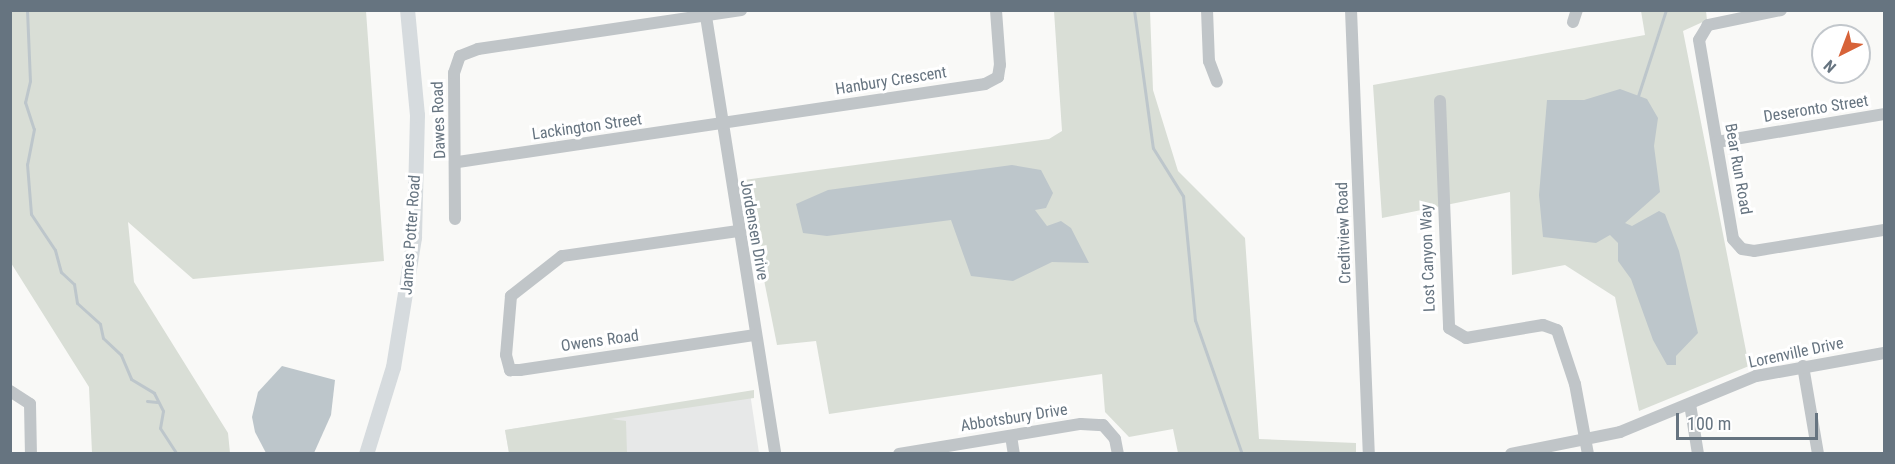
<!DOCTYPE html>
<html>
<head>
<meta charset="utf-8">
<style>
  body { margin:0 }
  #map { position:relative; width:1895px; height:464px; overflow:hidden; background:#f9f9f7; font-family:"Roboto Condensed",sans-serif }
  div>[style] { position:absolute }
  .built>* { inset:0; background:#e7e8e8 }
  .green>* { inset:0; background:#d9ded6 }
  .water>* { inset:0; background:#bdc6cb }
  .stream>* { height:3px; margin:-1.5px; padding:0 1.5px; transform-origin:1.5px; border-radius:1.5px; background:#bdc6cb }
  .minor>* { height:12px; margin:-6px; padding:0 6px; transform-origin:6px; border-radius:6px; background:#c0c5c8 }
  .major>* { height:15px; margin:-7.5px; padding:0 7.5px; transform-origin:7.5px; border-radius:7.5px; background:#d6dbde }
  span { translate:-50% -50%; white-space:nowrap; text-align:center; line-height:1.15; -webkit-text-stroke:6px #fff; paint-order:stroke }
  .street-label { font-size:16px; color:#667480 }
  .frame { position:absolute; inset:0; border:12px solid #667480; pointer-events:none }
  .north { position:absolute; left:1811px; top:24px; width:60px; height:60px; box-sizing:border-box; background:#fff; border:2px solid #c2c7cc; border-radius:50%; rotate:222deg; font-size:16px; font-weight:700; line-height:24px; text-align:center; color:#667480 }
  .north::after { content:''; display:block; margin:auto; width:21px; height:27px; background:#d76339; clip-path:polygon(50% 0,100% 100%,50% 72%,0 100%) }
  .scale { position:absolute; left:1676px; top:413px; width:142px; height:27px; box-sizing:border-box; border:3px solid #667480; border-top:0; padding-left:8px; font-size:18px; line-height:21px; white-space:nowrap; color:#667480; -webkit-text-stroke:4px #fff; paint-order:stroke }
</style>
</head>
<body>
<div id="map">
  <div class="built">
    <div style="clip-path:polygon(750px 393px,759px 453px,509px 453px,505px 430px)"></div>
  </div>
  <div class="green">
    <div style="clip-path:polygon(11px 10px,366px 11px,384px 261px,193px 279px,128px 222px,134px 282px,228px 433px,230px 453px,92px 453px,89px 387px,11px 263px)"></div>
    <div style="clip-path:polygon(1054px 11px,1150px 11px,1153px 90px,1178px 171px,1245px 238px,1259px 439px,1356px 443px,1356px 453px,1178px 453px,1173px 429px,1129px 437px,1105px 412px,1102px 374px,829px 414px,816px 341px,777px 345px,744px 180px,1049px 139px,1062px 131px)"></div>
    <div style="clip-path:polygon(1641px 11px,1706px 11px,1707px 20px,1683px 31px,1749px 366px,1639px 411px,1615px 297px,1565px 265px,1512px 275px,1510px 192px,1382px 218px,1373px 85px,1645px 35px)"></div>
    <div style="clip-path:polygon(754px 390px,754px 398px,611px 419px,626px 421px,627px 453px,509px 453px,505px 430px)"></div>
  </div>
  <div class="water">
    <div style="clip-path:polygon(1620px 89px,1647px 99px,1658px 118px,1654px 146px,1660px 192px,1625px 223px,1632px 226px,1659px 211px,1665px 214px,1679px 251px,1698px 333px,1676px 356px,1676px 365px,1667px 365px,1653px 340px,1631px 279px,1618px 261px,1618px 243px,1610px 235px,1596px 243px,1543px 237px,1539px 195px,1547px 100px,1584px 100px)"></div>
    <div style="clip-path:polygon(1012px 165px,1041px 170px,1053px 193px,1046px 208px,1035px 210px,1047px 226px,1061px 221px,1071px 228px,1089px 263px,1052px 262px,1013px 281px,971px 276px,951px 220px,827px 236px,803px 233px,796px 204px,828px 190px)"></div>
    <div style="clip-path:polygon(282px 366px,335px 380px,331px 415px,314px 453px,266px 453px,255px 432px,252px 417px,258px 392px)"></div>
  </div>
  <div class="stream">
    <div style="left:27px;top:10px;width:71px;rotate:87.6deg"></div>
    <div style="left:30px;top:81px;width:22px;rotate:103deg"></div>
    <div style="left:25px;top:102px;width:28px;rotate:72deg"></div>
    <div style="left:34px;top:129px;width:36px;rotate:101deg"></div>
    <div style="left:27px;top:164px;width:50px;rotate:85.4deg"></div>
    <div style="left:31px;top:214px;width:43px;rotate:56.3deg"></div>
    <div style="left:55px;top:250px;width:23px;rotate:75deg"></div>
    <div style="left:61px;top:272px;width:18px;rotate:43deg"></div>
    <div style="left:74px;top:284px;width:19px;rotate:81deg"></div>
    <div style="left:77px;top:303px;width:31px;rotate:42deg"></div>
    <div style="left:100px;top:324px;width:14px;rotate:78deg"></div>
    <div style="left:103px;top:338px;width:25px;rotate:43deg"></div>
    <div style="left:121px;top:355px;width:26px;rotate:67deg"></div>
    <div style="left:131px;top:379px;width:27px;rotate:31deg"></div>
    <div style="left:154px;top:393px;width:20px;rotate:63deg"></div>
    <div style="left:163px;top:411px;width:17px;rotate:100deg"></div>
    <div style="left:160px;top:428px;width:31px;rotate:57deg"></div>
    <div style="left:1134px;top:10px;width:139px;rotate:82.2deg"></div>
    <div style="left:1153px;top:148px;width:57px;rotate:58deg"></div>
    <div style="left:1183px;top:196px;width:125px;rotate:84.5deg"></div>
    <div style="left:1195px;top:320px;width:142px;rotate:70.7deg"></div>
    <div style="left:1638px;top:96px;width:90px;rotate:-72deg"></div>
    <div style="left:147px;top:401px;width:10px;rotate:6deg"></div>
  </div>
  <div class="minor">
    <div style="left:705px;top:10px;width:449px;rotate:81deg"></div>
    <div style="left:1207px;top:10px;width:51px;rotate:87.8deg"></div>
    <div style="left:1209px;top:61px;width:22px;rotate:69deg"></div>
    <div style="left:1351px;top:10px;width:444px;rotate:87.7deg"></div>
    <div style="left:1781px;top:10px;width:75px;rotate:168.4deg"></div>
    <div style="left:1708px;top:25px;width:17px;rotate:121deg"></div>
    <div style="left:1699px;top:40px;width:202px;rotate:80.3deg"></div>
    <div style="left:1733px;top:239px;width:13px;rotate:48deg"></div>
    <div style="left:1742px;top:249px;width:12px;rotate:9deg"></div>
    <div style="left:1754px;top:251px;width:132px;rotate:-9.2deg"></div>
    <div style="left:1573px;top:22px;width:13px;rotate:-72deg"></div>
    <div style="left:1440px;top:101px;width:227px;rotate:87.7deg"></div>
    <div style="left:1449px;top:328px;width:20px;rotate:30deg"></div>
    <div style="left:1466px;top:338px;width:78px;rotate:-9.6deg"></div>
    <div style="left:1543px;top:325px;width:15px;rotate:20deg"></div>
    <div style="left:1557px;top:330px;width:57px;rotate:71.6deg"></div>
    <div style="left:1575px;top:384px;width:71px;rotate:79.5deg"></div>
    <div style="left:1717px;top:142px;width:169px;rotate:-9.5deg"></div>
    <div style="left:458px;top:162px;width:533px;rotate:-8.42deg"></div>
    <div style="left:985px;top:84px;width:15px;rotate:-28deg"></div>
    <div style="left:998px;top:77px;width:12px;rotate:-81deg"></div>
    <div style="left:1000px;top:65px;width:55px;rotate:-94.2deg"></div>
    <div style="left:455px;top:219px;width:146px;rotate:-90.4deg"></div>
    <div style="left:454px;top:73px;width:18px;rotate:-71deg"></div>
    <div style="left:460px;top:56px;width:19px;rotate:-21deg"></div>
    <div style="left:478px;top:49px;width:266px;rotate:-8.4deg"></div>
    <div style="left:738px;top:231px;width:178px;rotate:171.9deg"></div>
    <div style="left:562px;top:256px;width:65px;rotate:141.9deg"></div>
    <div style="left:511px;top:296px;width:59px;rotate:94.8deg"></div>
    <div style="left:506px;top:355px;width:16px;rotate:75deg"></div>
    <div style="left:510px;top:370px;width:10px"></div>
    <div style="left:520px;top:370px;width:238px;rotate:-8.5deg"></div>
    <div style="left:1803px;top:366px;width:89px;rotate:80.3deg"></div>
    <div style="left:10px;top:391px;width:24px;rotate:33deg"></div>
    <div style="left:30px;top:404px;width:50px;rotate:88.9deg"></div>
    <div style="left:1690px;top:404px;width:51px;rotate:80.9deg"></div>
    <div style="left:1011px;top:436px;width:18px;rotate:81deg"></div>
    <div style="left:899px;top:454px;width:184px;rotate:-9.4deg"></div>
    <div style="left:1081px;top:424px;width:22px;rotate:3deg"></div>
    <div style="left:1103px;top:425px;width:18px;rotate:49deg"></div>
    <div style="left:1115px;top:439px;width:15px;rotate:79deg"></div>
    <div style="left:1511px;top:454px;width:111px;rotate:-11.4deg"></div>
    <div style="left:1620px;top:432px;width:147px;rotate:-22.4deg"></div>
    <div style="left:1756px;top:376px;width:130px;rotate:-10.2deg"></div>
  </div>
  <div class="major">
    <div style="left:366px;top:454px;width:91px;rotate:-72.8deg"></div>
    <div style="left:393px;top:367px;width:132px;rotate:-80.8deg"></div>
    <div style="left:414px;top:237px;width:122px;rotate:-88.6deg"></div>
    <div style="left:417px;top:115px;width:105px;rotate:-95.4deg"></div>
  </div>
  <div class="street-label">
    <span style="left:891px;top:81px;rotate:-9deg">Hanbury Crescent</span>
    <span style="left:1816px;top:109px;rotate:-9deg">Deseronto Street</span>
    <span style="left:439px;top:120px;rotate:-92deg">Dawes Road</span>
    <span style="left:587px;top:127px;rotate:-8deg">Lackington Street</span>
    <span style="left:1738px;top:169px;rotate:80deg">Bear Run Road</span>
    <span style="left:754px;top:230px;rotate:80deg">Jordensen Drive</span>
    <span style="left:1344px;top:233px;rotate:-92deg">Creditview Road</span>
    <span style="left:411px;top:235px;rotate:-86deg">James Potter Road</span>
    <span style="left:1428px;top:258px;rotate:-92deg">Lost Canyon Way</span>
    <span style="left:600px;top:341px;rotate:-8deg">Owens Road</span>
    <span style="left:1796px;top:353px;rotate:-12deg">Lorenville Drive</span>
    <span style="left:1014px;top:418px;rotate:-9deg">Abbotsbury Drive</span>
  </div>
  <div class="frame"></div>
  <div class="north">N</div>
  <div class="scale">100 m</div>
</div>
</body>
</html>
